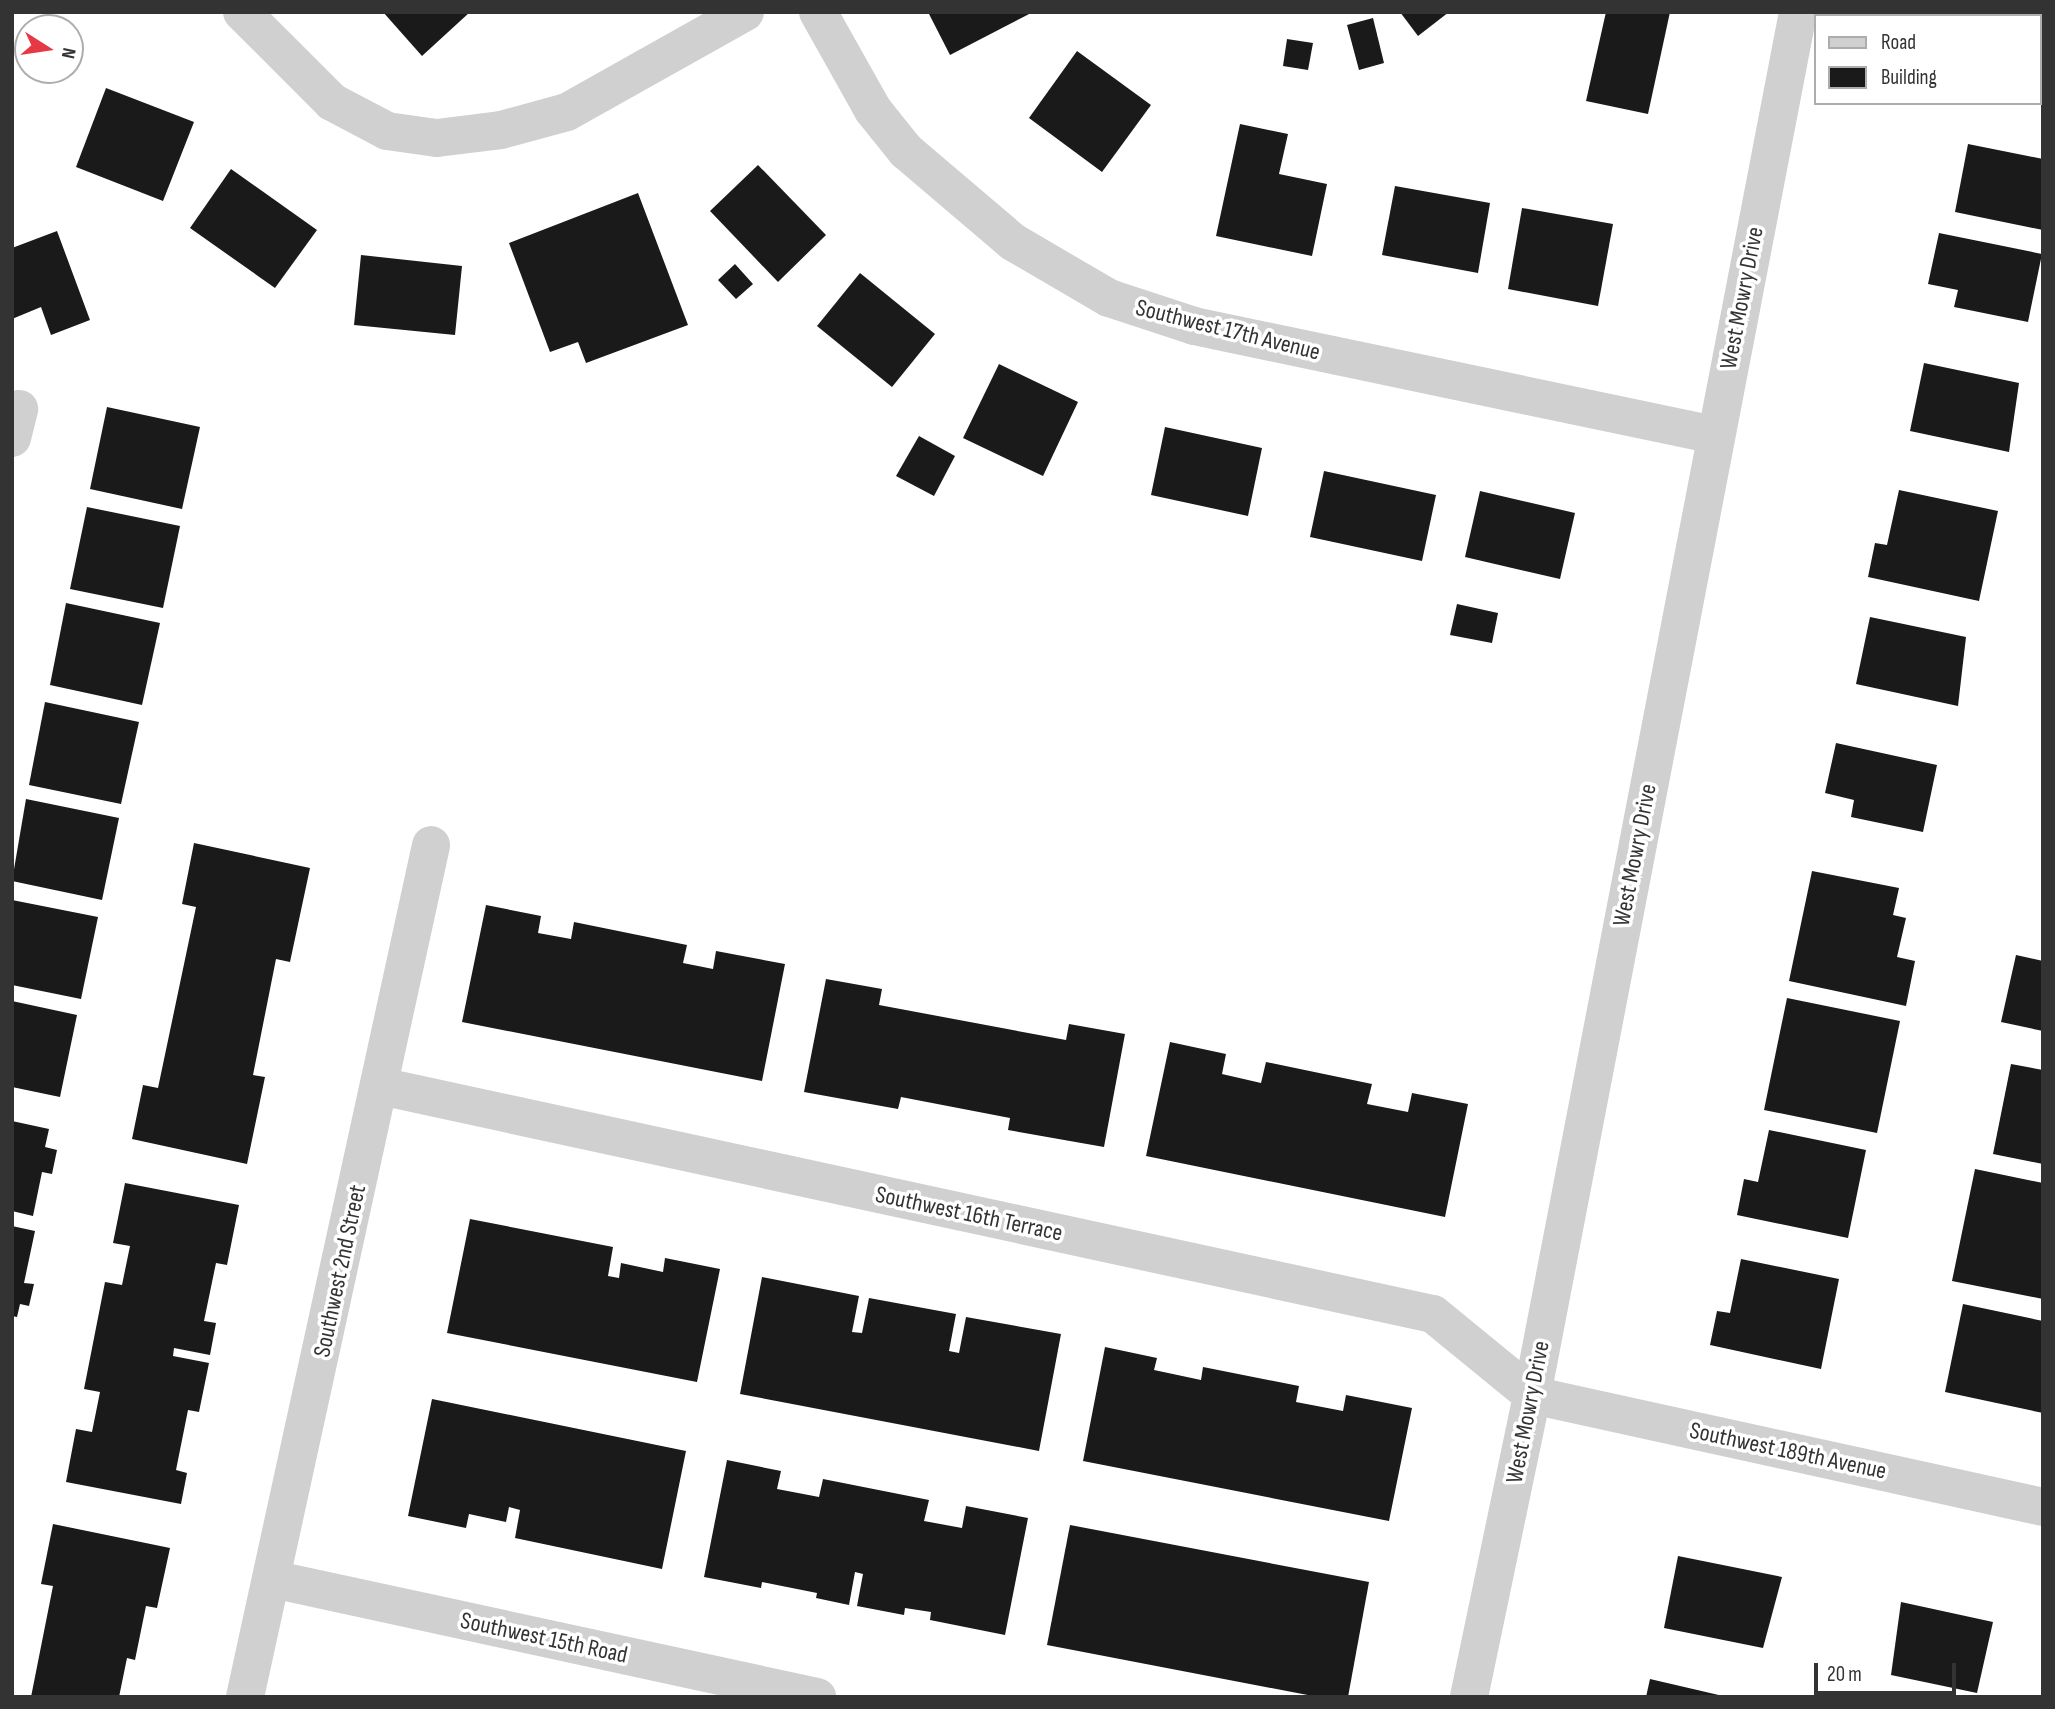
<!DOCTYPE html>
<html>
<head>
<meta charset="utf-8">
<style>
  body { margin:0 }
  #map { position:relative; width:2055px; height:1709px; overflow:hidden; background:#fff; font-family:"Sofia Sans Condensed",sans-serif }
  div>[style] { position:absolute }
  .building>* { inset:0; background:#1a1a1a }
  .minor>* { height:38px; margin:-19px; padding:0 19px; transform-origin:19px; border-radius:19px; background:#d0d0d0 }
  .tertiary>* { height:38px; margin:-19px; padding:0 19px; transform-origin:19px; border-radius:19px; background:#d0d0d0 }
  span { translate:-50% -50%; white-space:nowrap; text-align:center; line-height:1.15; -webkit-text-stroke:7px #fff; paint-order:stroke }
  .street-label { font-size:24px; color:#333 }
  .frame { position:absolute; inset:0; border:14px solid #333; pointer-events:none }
  .legend { position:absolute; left:1814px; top:14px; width:228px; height:91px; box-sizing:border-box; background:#fff; border:2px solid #adadad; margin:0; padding:9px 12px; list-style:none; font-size:21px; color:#333 }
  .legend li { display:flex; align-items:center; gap:14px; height:35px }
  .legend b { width:35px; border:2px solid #adadad }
  .north { position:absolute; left:14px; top:14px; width:70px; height:70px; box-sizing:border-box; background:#fff; border:2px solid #adadad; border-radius:50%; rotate:102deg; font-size:19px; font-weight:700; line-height:28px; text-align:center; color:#333 }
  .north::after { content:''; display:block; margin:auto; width:24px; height:32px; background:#e63946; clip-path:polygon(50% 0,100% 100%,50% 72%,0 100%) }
  .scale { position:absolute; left:1814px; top:1663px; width:142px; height:32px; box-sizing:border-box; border:4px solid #333; border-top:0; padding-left:9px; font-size:21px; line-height:24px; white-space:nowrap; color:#333; -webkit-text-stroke:5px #fff; paint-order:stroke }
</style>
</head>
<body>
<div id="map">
  <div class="building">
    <div style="clip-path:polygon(383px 12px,470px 12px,422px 56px)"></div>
    <div style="clip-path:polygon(928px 12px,1033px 12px,950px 55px)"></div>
    <div style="clip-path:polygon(1400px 12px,1449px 12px,1418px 36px)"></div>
    <div style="clip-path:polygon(1606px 12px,1670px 12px,1648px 114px,1586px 101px)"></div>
    <div style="clip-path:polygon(1373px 18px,1384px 63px,1359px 70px,1347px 25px)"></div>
    <div style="clip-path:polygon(1287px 39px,1313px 43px,1308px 70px,1283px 66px)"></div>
    <div style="clip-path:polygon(1077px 51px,1151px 105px,1102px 172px,1029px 118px)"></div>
    <div style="clip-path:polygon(106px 88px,194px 122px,163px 201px,76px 167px)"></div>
    <div style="clip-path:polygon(1240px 124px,1288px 134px,1279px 174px,1327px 184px,1312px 256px,1216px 236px)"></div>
    <div style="clip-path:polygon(1968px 144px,2043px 159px,2043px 230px,1955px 212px)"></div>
    <div style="clip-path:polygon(758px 165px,826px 235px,778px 282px,710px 211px)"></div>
    <div style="clip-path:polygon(231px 169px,317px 230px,275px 288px,190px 228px)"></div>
    <div style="clip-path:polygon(1395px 186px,1490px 203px,1478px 273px,1382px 255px)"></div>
    <div style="clip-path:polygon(638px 193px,688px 325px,586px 363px,578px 342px,550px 352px,509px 243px)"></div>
    <div style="clip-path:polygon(1522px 208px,1613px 224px,1598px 306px,1508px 289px)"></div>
    <div style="clip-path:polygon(57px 231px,90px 320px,51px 335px,41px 307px,12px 319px,12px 248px)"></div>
    <div style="clip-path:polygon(1939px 233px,2042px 254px,2028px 322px,1954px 307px,1958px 290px,1928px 284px)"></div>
    <div style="clip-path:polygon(361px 255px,462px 266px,455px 335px,354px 325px)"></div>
    <div style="clip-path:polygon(735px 264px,753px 284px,736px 299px,718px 280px)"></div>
    <div style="clip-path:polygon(860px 273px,935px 334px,892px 387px,817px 326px)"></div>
    <div style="clip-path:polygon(1924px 363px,2019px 383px,2009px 452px,1910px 431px)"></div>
    <div style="clip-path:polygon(999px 364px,1078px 402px,1043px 476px,963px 438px)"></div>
    <div style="clip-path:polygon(107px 407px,200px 427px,182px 509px,90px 489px)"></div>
    <div style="clip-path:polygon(1165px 427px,1262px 448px,1248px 516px,1151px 495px)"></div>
    <div style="clip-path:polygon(919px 436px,955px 456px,934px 496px,896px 476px)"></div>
    <div style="clip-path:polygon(1324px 471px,1436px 495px,1422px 561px,1310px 537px)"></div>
    <div style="clip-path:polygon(1899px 490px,1998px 511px,1979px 601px,1868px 577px,1875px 543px,1887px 545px)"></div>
    <div style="clip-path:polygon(1480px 491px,1575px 513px,1560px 579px,1465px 557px)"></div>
    <div style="clip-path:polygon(87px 507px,180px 526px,163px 608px,70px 589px)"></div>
    <div style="clip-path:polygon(66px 603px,160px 623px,142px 705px,50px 685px)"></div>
    <div style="clip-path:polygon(1457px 604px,1498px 613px,1492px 643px,1450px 635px)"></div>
    <div style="clip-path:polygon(1870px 617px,1966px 637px,1958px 706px,1856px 684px)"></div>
    <div style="clip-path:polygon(45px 702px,139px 722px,121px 804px,29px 785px)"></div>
    <div style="clip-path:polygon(1836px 743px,1937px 765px,1923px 832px,1851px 817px,1854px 800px,1825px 793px)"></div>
    <div style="clip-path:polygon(26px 799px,119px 818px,102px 900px,12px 881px)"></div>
    <div style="clip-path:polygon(194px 843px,310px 868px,290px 962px,276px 959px,253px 1075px,265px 1077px,247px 1164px,132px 1139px,143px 1085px,158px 1088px,196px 907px,182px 904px)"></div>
    <div style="clip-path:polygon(1812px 871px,1899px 888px,1893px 915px,1906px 918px,1897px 957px,1915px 961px,1906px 1006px,1789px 981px)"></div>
    <div style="clip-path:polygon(12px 900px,98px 917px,81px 999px,12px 985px)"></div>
    <div style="clip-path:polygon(486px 905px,541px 916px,538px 933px,571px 939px,574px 922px,687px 945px,683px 963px,713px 969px,716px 951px,785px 964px,762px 1081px,462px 1022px)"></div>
    <div style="clip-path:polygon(2016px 955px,2043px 961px,2043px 1031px,2001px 1022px)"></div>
    <div style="clip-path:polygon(826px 979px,882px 989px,879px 1005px,1066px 1040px,1069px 1024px,1125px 1034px,1104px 1147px,1008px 1130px,1010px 1118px,901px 1097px,898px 1109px,804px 1092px)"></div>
    <div style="clip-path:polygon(1787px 998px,1900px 1021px,1877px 1133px,1764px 1110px)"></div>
    <div style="clip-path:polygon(12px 1001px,77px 1015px,60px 1097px,12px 1087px)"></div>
    <div style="clip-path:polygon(1170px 1042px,1226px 1054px,1222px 1074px,1261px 1083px,1266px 1062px,1372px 1084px,1367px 1104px,1408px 1112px,1412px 1093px,1468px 1104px,1445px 1217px,1146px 1156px)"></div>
    <div style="clip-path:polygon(2011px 1064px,2043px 1070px,2043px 1164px,1993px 1154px)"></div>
    <div style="clip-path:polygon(12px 1121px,49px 1129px,45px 1147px,57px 1150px,52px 1174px,42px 1172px,33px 1216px,12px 1211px)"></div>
    <div style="clip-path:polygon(1769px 1130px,1866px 1150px,1848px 1238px,1737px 1215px,1744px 1179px,1758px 1182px)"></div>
    <div style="clip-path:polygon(1975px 1169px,2043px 1183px,2043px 1299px,1952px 1281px)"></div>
    <div style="clip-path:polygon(125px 1183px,239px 1205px,227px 1265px,216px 1263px,204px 1321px,216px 1323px,210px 1355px,174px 1348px,173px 1356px,209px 1363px,199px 1412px,188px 1410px,176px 1470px,187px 1473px,181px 1504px,66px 1482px,76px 1429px,92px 1432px,100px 1392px,84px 1389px,105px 1282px,122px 1285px,130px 1246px,113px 1243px)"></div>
    <div style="clip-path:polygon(470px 1219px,613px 1247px,608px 1276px,619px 1278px,621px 1263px,663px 1272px,665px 1258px,720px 1269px,697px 1382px,447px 1333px)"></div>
    <div style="clip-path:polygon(12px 1226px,35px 1231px,24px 1283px,34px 1284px,29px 1306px,20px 1304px,17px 1317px,12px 1316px)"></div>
    <div style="clip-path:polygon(1741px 1259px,1839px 1279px,1821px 1369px,1710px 1345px,1717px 1311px,1730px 1313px)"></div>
    <div style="clip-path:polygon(762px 1277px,859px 1296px,852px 1332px,862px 1333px,869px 1298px,956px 1314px,949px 1351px,959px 1353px,966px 1317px,1061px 1334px,1039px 1451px,740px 1394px)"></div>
    <div style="clip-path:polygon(1963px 1304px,2043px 1321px,2043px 1413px,1945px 1392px)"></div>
    <div style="clip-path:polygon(1105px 1347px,1157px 1358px,1154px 1370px,1201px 1380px,1203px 1367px,1299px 1386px,1296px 1402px,1343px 1411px,1346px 1395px,1412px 1408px,1389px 1521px,1083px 1461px)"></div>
    <div style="clip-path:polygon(432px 1399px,686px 1451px,662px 1569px,515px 1538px,520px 1510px,509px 1507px,506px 1522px,469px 1514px,466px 1528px,408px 1516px)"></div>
    <div style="clip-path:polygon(727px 1460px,781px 1471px,777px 1489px,819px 1497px,823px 1479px,929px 1500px,924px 1521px,962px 1528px,966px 1506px,1028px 1518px,1005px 1635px,930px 1620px,931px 1612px,905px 1608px,904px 1615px,857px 1606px,863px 1574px,855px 1572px,849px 1605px,816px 1598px,817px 1593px,762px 1582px,761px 1588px,704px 1577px)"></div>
    <div style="clip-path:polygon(53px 1524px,170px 1548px,157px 1608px,146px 1606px,135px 1660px,127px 1658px,119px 1697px,31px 1697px,53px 1586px,41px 1584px)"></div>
    <div style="clip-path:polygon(1070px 1525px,1369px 1582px,1348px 1697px,1318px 1697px,1047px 1645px)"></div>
    <div style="clip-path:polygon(1678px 1556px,1782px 1577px,1763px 1648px,1664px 1628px)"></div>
    <div style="clip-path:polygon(1901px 1602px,1993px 1622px,1977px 1693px,1891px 1675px)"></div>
    <div style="clip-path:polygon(1650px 1679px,1723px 1696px,1723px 1697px,1646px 1697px)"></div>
  </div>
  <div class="minor">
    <div style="left:242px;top:12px;width:127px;rotate:45deg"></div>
    <div style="left:332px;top:102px;width:62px;rotate:27.8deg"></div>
    <div style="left:387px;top:131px;width:50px;rotate:8deg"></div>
    <div style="left:437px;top:138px;width:64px;rotate:-7.1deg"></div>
    <div style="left:501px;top:130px;width:68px;rotate:-15.3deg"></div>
    <div style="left:567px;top:112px;width:204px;rotate:-29.3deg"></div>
    <div style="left:818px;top:12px;width:112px;rotate:60.7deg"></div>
    <div style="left:873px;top:110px;width:53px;rotate:51.2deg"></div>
    <div style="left:906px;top:151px;width:140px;rotate:40.4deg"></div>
    <div style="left:1013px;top:242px;width:111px;rotate:30.3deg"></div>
    <div style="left:1109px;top:298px;width:89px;rotate:18.2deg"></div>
    <div style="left:1194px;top:326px;width:532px;rotate:11.82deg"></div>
    <div style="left:1904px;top:12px;width:18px;rotate:13deg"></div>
    <div style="left:2039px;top:37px;width:4px;rotate:14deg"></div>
    <div style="left:12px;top:438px;width:30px;rotate:-76deg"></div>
    <div style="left:380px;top:1086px;width:1077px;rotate:12.22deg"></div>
    <div style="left:1433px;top:1314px;width:128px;rotate:39.3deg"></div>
    <div style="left:1532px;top:1395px;width:523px;rotate:12.36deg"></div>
    <div style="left:272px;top:1579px;width:558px;rotate:12.22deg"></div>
    <div style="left:245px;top:1697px;width:872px;rotate:-77.68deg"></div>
  </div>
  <div class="tertiary">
    <div style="left:1469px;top:1697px;width:309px;rotate:-78.2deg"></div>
    <div style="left:1532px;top:1395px;width:1408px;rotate:-79.11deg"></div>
  </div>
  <div class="street-label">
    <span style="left:1742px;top:298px;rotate:-79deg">West Mowry Drive</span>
    <span style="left:1228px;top:330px;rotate:14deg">Southwest 17th Avenue</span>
    <span style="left:1635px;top:855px;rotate:-79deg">West Mowry Drive</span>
    <span style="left:969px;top:1214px;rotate:12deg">Southwest 16th Terrace</span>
    <span style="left:340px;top:1271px;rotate:-78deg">Southwest 2nd Street</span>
    <span style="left:1528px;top:1412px;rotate:-79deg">West Mowry Drive</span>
    <span style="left:1788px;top:1451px;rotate:12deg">Southwest 189th Avenue</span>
    <span style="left:544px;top:1638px;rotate:12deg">Southwest 15th Road</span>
  </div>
  <div class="frame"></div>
  <ul class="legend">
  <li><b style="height:9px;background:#d0d0d0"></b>Road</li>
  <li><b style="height:19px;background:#1a1a1a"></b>Building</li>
  </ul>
  <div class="north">N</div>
  <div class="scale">20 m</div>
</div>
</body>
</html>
